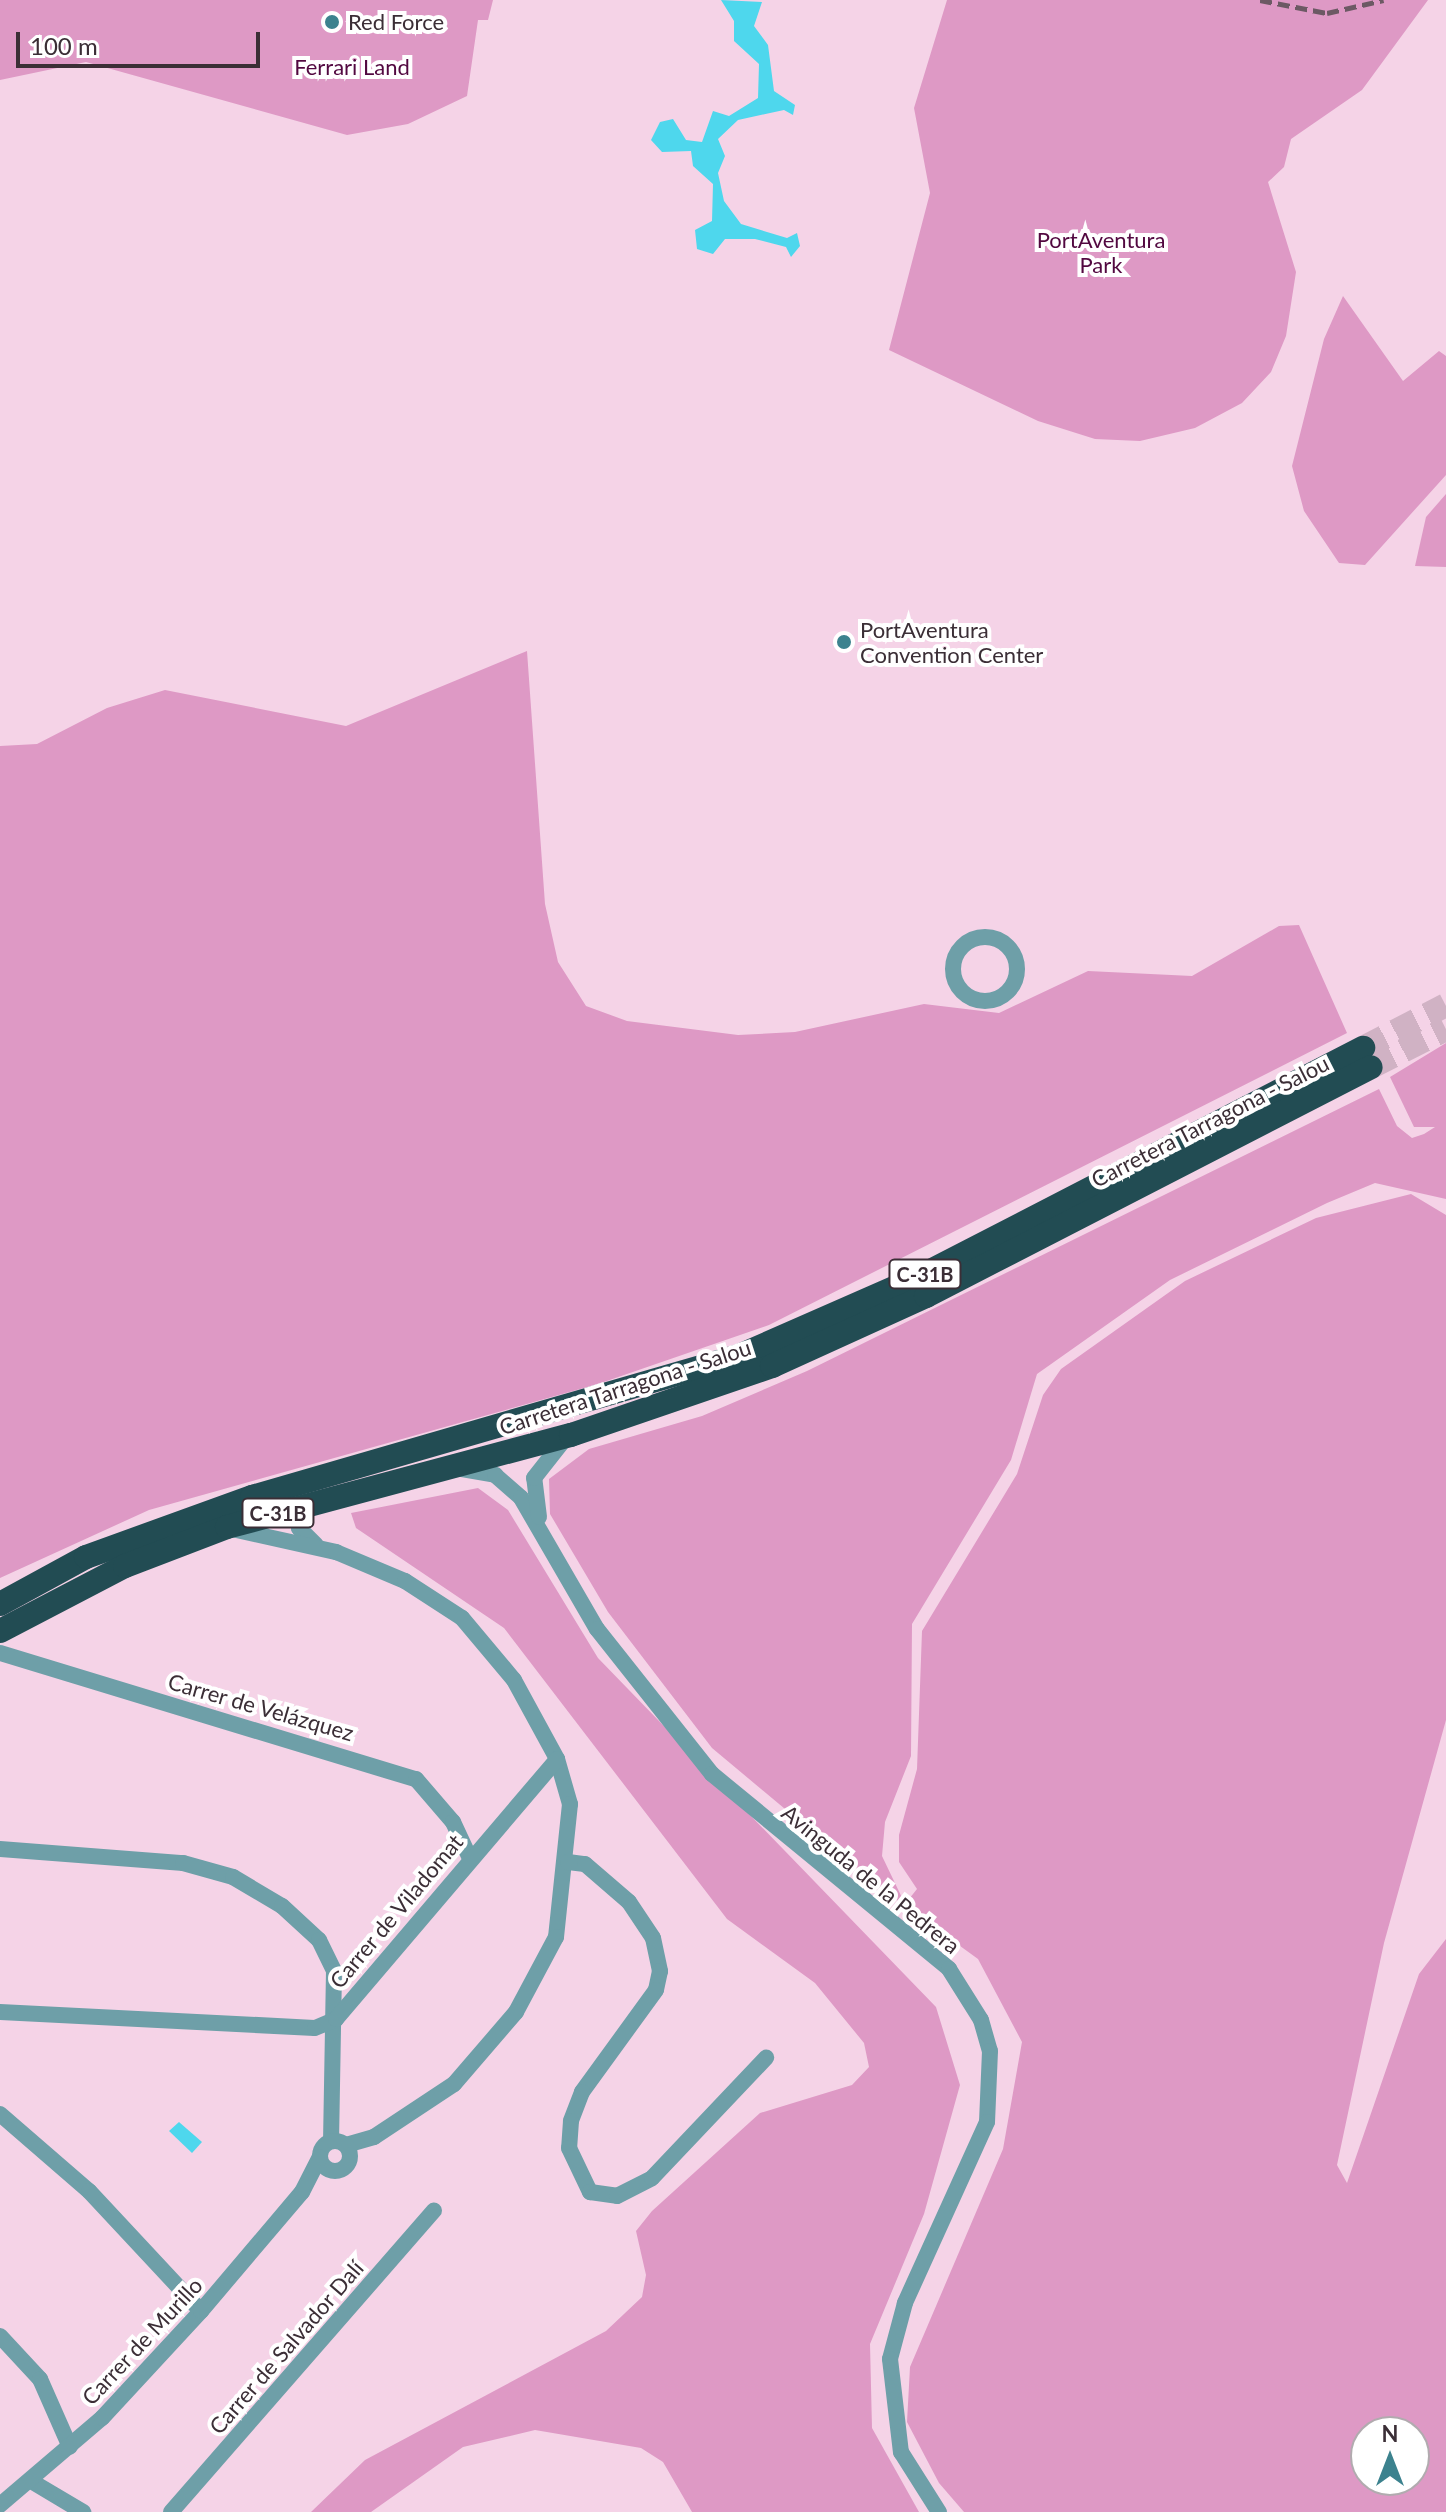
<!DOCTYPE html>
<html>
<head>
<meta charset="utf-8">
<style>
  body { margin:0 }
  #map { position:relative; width:1446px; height:2512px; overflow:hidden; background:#f5d3e7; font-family:Lato,sans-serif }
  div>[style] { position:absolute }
  .green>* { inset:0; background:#de99c5 }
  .water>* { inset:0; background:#4ed7ed }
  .highway-tunnel>* { height:24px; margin-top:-12px; transform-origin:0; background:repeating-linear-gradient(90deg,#d0b2c4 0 24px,transparent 0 36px) }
  .minor>* { height:16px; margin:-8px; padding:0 8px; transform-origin:8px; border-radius:8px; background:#6e9fa8 }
  .minor>.ring { margin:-8px; padding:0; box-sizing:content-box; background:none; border:16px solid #6e9fa8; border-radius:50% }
  .highway>* { height:24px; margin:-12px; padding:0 12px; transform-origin:12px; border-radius:12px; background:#224c53 }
  .rail>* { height:5px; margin-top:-2.5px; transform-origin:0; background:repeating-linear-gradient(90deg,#6c5964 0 12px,transparent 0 18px) }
  .dots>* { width:22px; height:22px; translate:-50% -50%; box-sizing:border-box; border:4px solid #fff; border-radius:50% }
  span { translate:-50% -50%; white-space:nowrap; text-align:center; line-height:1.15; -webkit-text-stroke:8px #fff; paint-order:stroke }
  .shield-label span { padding:2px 6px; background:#fff; border:2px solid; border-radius:6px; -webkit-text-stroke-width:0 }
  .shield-label { font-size:20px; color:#3b2e36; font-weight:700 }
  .poi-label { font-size:22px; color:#3b2e36 }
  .left { translate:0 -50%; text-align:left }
  .park-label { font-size:22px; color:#520840 }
  .street-label { font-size:22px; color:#3b2e36 }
  .north { position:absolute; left:1350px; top:2416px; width:80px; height:80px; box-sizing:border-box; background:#fff; border:2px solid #b1abaf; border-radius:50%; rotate:0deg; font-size:22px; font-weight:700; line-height:32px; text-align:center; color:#3b2e36 }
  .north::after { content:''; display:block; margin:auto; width:28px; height:36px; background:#3c828e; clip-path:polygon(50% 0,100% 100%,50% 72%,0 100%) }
  .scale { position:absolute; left:16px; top:32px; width:244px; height:36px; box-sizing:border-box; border:4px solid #3b2e36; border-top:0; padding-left:10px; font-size:24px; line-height:28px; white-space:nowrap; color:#3b2e36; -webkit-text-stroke:6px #fff; paint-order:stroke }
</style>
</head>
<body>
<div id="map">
  <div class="green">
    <div style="clip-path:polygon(0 0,493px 0,488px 20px,478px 20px,467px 96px,408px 124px,347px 135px,86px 62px,0 80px)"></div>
    <div style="clip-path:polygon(947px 0,1428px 0,1362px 90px,1291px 139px,1284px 167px,1268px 182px,1296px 272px,1286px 336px,1271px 372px,1242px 403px,1195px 428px,1140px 441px,1095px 439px,1038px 421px,889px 350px,930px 193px,914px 108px)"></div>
    <div style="clip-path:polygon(1343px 296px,1403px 381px,1439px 351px,1446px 356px,1446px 475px,1365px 565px,1339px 563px,1304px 511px,1292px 466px,1324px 339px)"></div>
    <div style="clip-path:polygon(1446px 494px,1446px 567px,1415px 566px,1426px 517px)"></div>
    <div style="clip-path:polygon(527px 651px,545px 904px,558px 962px,586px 1006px,627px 1021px,738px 1035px,795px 1032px,924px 1004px,999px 1013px,1088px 971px,1192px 976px,1279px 926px,1299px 925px,1347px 1033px,769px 1325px,598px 1384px,149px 1510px,0 1578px,0 746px,37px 744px,107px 708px,165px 690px,346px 726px)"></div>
    <div style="clip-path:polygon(evenodd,1446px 1043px,1446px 1199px,1375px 1183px,1327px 1203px,1170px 1280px,1037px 1374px,1011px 1460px,912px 1624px,911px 1756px,885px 1822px,882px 1856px,905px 1904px,917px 1889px,899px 1862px,899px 1835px,917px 1769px,922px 1631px,1017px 1474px,1043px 1395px,1061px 1369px,1185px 1281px,1316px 1218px,1411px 1194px,1446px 1215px,1446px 1720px,1384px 1943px,1337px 2165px,1347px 2183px,1419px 1974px,1446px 1939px,1446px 2512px,964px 2512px,939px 2483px,907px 2422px,910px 2367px,1003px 2149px,1022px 2042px,978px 1959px,876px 1885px,712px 1748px,608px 1612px,550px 1514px,549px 1479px,589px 1449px,702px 1416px,807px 1371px,1379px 1089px,1397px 1126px,1412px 1138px,1424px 1134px,1435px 1127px,1414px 1127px,1390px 1077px,1446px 1043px,1366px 2432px,1414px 2432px,1414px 2480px,1366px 2480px,1366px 2432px)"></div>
    <div style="clip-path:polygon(478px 1488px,508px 1510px,598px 1658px,936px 2007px,960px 2085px,924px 2214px,870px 2344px,872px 2428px,919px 2512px,692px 2512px,663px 2462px,641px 2448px,535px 2430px,463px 2447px,371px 2512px,311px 2512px,365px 2460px,606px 2331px,642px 2297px,646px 2275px,636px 2231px,652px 2211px,760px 2113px,852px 2085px,869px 2067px,864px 2043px,815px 1983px,727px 1919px,504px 1628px,356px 1528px,351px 1513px)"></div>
  </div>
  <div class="water">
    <div style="clip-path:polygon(721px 0,762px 2px,754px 26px,768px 45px,774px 91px,795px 105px,793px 115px,784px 110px,738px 120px,718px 139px,725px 156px,718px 173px,724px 201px,741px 224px,787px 238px,797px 233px,800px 246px,791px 257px,786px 247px,755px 239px,725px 239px,713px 254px,697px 249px,695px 230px,712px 221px,713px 184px,693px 166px,691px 151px,662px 152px,651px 140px,660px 122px,673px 119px,686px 140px,702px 142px,713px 111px,729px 116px,758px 98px,759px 64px,734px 41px,734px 21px)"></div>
    <div style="clip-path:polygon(179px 2122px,202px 2142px,192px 2153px,169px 2131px)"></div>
  </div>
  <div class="highway-tunnel">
    <div style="left:1363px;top:1048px;width:93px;rotate:-27.4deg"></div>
    <div style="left:1371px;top:1067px;width:84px;rotate:-26.9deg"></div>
  </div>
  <div class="minor">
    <div class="ring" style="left:953px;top:937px;width:48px;height:48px"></div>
    <div style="left:462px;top:1469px;width:34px;rotate:10deg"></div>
    <div style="left:495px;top:1475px;width:35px;rotate:41deg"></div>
    <div style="left:521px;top:1498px;width:151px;rotate:59.9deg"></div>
    <div style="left:597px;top:1629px;width:185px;rotate:51.6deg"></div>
    <div style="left:712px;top:1774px;width:307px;rotate:39.4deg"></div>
    <div style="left:949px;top:1969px;width:60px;rotate:57.9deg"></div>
    <div style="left:981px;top:2020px;width:32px;rotate:74deg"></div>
    <div style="left:990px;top:2051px;width:71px;rotate:92.4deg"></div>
    <div style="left:987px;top:2122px;width:199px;rotate:114.4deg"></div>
    <div style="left:905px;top:2303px;width:58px;rotate:105deg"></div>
    <div style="left:890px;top:2359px;width:94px;rotate:83.3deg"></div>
    <div style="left:901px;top:2452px;width:71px;rotate:57.7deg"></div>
    <div style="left:308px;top:1505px;width:25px;rotate:111deg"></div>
    <div style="left:299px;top:1528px;width:24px;rotate:45deg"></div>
    <div style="left:539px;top:1517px;width:39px;rotate:-97deg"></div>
    <div style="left:534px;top:1478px;width:48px;rotate:-51.7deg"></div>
    <div style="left:232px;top:1529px;width:107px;rotate:12.5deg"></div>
    <div style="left:336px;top:1552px;width:75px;rotate:22.8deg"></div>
    <div style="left:405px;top:1581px;width:68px;rotate:33deg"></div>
    <div style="left:462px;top:1618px;width:81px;rotate:50deg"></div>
    <div style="left:514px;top:1680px;width:90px;rotate:61.4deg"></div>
    <div style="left:557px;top:1759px;width:47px;rotate:73.9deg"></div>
    <div style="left:570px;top:1804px;width:134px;rotate:96deg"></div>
    <div style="left:556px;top:1937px;width:85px;rotate:118.1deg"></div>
    <div style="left:516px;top:2012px;width:95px;rotate:130.7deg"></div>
    <div style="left:454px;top:2084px;width:96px;rotate:146.5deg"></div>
    <div style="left:374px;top:2137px;width:29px;rotate:164deg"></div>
    <div style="left:0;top:1653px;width:435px;rotate:16.9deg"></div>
    <div style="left:416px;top:1779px;width:57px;rotate:49.3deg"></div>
    <div style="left:453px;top:1822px;width:38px;rotate:65deg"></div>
    <div style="left:0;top:1849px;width:184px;rotate:4.4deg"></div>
    <div style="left:183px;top:1863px;width:52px;rotate:15.6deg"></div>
    <div style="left:233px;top:1877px;width:57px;rotate:30.6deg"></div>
    <div style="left:282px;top:1906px;width:50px;rotate:42.6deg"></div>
    <div style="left:319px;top:1940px;width:34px;rotate:64deg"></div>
    <div style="left:334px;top:1971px;width:170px;rotate:91deg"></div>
    <div style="left:568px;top:1862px;width:17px;rotate:7deg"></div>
    <div style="left:585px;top:1864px;width:58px;rotate:40.8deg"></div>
    <div style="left:629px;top:1902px;width:43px;rotate:56.3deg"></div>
    <div style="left:653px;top:1938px;width:34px;rotate:78deg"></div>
    <div style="left:660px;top:1971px;width:19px;rotate:102deg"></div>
    <div style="left:656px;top:1990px;width:126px;rotate:126deg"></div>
    <div style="left:582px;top:2092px;width:31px;rotate:111deg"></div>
    <div style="left:571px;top:2121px;width:27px;rotate:94deg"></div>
    <div style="left:569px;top:2148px;width:49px;rotate:64.5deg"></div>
    <div style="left:590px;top:2192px;width:27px;rotate:8deg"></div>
    <div style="left:617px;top:2196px;width:39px;rotate:-27deg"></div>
    <div style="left:652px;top:2178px;width:166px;rotate:-46.5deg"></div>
    <div style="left:0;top:2012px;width:315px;rotate:2.9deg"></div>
    <div style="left:315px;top:2028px;width:23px;rotate:-23deg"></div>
    <div style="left:336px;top:2019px;width:341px;rotate:-49.6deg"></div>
    <div style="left:0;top:2114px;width:118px;rotate:40.9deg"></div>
    <div style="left:89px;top:2191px;width:164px;rotate:47deg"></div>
    <div class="ring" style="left:320px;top:2141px;width:14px;height:14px"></div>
    <div style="left:0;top:2336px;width:59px;rotate:47.1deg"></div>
    <div style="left:40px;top:2379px;width:74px;rotate:66.2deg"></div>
    <div style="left:31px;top:2481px;width:61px;rotate:30.8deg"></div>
    <div style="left:0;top:2505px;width:134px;rotate:-40.5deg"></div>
    <div style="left:102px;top:2418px;width:146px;rotate:-47.2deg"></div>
    <div style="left:201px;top:2311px;width:156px;rotate:-49.7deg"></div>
    <div style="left:302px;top:2192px;width:39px;rotate:-63deg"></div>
    <div style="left:171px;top:2512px;width:400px;rotate:-48.9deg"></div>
  </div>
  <div class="highway">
    <div style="left:0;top:1604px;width:98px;rotate:-28.7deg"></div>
    <div style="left:86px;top:1557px;width:177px;rotate:-19.9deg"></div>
    <div style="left:252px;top:1497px;width:507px;rotate:-16.15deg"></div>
    <div style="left:739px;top:1356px;width:197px;rotate:-23.7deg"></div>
    <div style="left:919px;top:1277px;width:500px;rotate:-27.3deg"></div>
    <div style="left:0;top:1631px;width:141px;rotate:-27.5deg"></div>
    <div style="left:125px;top:1566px;width:109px;rotate:-20.9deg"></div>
    <div style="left:227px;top:1527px;width:356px;rotate:-15deg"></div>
    <div style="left:571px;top:1435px;width:213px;rotate:-18.9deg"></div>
    <div style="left:772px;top:1366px;width:169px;rotate:-24.4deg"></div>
    <div style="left:926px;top:1296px;width:500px;rotate:-27.23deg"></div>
  </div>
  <div class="rail">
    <div style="left:1260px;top:0;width:68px;rotate:11deg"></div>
    <div style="left:1327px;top:13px;width:58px;rotate:-12.8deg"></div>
  </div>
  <div class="dots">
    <div style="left:332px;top:22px;background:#3c828e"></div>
    <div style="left:844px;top:642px;background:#3c828e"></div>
  </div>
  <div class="shield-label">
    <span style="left:925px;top:1274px">C-31B</span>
    <span style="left:278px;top:1513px">C-31B</span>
  </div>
  <div class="poi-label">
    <span class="left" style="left:348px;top:22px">Red Force</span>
    <span class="left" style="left:860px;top:642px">PortAventura<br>Convention Center</span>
  </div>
  <div class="park-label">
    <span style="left:352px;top:67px">Ferrari Land</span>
    <span style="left:1101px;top:252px">PortAventura<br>Park</span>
  </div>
  <div class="street-label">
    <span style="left:1210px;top:1121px;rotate:-27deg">Carretera Tarragona - Salou</span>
    <span style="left:625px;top:1387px;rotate:-18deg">Carretera Tarragona - Salou</span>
    <span style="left:261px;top:1707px;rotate:16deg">Carrer de Velázquez</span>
    <span style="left:871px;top:1879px;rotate:39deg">Avinguda de la Pedrera</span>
    <span style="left:396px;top:1911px;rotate:-50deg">Carrer de Viladomat</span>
    <span style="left:142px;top:2341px;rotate:-47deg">Carrer de Murillo</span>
    <span style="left:286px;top:2347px;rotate:-49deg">Carrer de Salvador Dalí</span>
  </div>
  <div class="north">N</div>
  <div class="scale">100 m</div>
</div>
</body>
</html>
